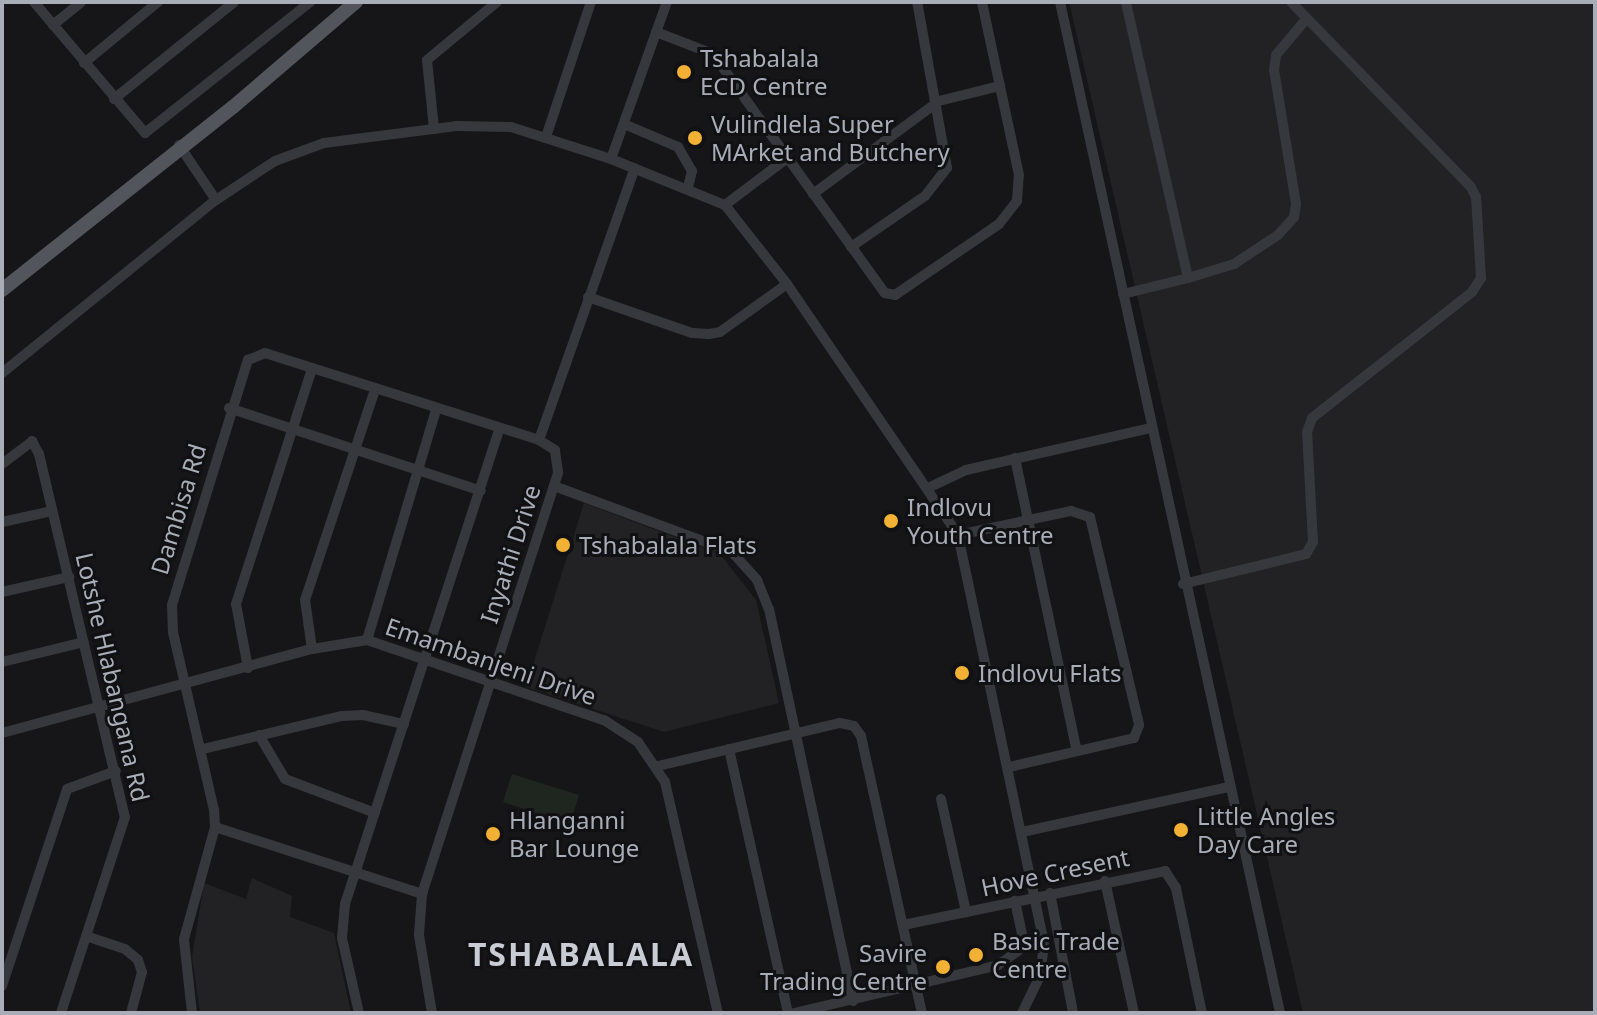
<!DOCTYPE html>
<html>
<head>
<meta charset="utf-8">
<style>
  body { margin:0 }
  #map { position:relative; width:1597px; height:1015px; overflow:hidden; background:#161618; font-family:"Noto Sans",sans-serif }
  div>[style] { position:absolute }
  .built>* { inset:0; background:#222225 }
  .green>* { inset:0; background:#1e261f }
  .minor>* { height:10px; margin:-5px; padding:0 5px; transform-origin:5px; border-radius:5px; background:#37383d }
  .major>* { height:14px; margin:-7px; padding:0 7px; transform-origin:7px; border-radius:7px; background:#53555c }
  .dots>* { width:22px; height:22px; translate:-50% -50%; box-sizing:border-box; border:4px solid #111113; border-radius:50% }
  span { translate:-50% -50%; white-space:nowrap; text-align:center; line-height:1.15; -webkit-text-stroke:6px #111113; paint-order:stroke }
  .poi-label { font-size:24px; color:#a8adb8 }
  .left { translate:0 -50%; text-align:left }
  .right { translate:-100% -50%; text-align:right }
  .street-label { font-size:24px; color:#a8adb8 }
  .district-label { font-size:32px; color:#c9ccd4; font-weight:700; letter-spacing:2px }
  .frame { position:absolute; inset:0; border:4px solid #a8adb8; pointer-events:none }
</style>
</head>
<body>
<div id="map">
  <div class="built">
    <div style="clip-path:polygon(1069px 2px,1595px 2px,1595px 1013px,1303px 1013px)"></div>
    <div style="clip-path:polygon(584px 503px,720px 554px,756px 600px,779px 703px,664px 732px,526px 687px)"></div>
    <div style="clip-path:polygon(252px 878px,292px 896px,290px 917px,334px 933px,351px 1013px,200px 1013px,192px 957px,204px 883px,246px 899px)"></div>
  </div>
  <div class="green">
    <div style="clip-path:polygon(512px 774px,579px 795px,570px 824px,503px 802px)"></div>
  </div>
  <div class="minor">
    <div style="left:34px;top:2px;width:172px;rotate:49.7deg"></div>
    <div style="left:145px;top:133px;width:211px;rotate:-38.4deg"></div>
    <div style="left:1060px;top:2px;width:1035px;rotate:77.72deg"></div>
    <div style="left:53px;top:25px;width:36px;rotate:-39deg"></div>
    <div style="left:656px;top:32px;width:61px;rotate:21.1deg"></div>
    <div style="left:713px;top:54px;width:294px;rotate:54.3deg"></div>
    <div style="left:885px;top:293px;width:10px;rotate:11deg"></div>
    <div style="left:895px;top:295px;width:126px;rotate:-34.3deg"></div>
    <div style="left:999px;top:224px;width:29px;rotate:-52deg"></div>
    <div style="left:1017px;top:201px;width:26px;rotate:-86deg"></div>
    <div style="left:1019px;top:175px;width:177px;rotate:-102.1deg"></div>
    <div style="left:84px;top:63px;width:96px;rotate:-39.5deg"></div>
    <div style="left:114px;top:99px;width:154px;rotate:-38.9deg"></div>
    <div style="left:624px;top:124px;width:59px;rotate:23.1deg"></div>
    <div style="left:678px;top:147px;width:28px;rotate:60deg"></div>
    <div style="left:692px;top:171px;width:16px;rotate:104deg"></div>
    <div style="left:434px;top:129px;width:69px;rotate:-95.8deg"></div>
    <div style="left:427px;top:60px;width:91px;rotate:-39.6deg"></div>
    <div style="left:546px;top:137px;width:142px;rotate:-71.6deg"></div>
    <div style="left:179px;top:145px;width:66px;rotate:56.1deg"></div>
    <div style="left:611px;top:159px;width:167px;rotate:-70.4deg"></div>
    <div style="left:813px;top:194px;width:157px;rotate:-36.4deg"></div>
    <div style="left:939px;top:101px;width:63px;rotate:-13.8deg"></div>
    <div style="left:725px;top:205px;width:76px;rotate:-37deg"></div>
    <div style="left:851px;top:247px;width:90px;rotate:-34.6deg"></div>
    <div style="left:925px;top:196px;width:36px;rotate:-52deg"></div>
    <div style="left:947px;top:168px;width:169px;rotate:-100.2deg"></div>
    <div style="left:1188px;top:278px;width:48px;rotate:-16.9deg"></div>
    <div style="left:1234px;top:264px;width:53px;rotate:-33.4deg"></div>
    <div style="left:1278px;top:235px;width:24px;rotate:-48deg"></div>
    <div style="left:1294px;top:217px;width:13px;rotate:-81deg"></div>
    <div style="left:1296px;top:204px;width:136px;rotate:-99.3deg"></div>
    <div style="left:1274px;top:70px;width:15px;rotate:-82deg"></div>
    <div style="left:1276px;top:55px;width:48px;rotate:-50deg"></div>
    <div style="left:1123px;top:294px;width:67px;rotate:-13.8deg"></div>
    <div style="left:1188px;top:278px;width:283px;rotate:-102.7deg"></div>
    <div style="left:588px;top:297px;width:110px;rotate:19.1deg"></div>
    <div style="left:692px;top:333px;width:17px;rotate:3deg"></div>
    <div style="left:709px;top:334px;width:11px;rotate:-10deg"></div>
    <div style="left:720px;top:332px;width:82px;rotate:-35.6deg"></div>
    <div style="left:2px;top:373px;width:275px;rotate:-39deg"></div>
    <div style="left:216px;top:200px;width:71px;rotate:-33.5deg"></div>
    <div style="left:275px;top:161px;width:52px;rotate:-20.2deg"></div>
    <div style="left:324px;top:143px;width:133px;rotate:-7.3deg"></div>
    <div style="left:456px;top:126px;width:55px;rotate:1deg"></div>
    <div style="left:511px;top:127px;width:105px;rotate:17.7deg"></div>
    <div style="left:611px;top:159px;width:123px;rotate:22deg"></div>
    <div style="left:725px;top:205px;width:100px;rotate:51.9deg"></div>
    <div style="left:787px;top:284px;width:304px;rotate:55.7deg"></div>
    <div style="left:958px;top:535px;width:418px;rotate:78.1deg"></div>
    <div style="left:1044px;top:944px;width:32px;rotate:97deg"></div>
    <div style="left:1040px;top:976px;width:41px;rotate:115.9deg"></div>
    <div style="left:229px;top:408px;width:265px;rotate:18.2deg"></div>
    <div style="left:1015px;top:458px;width:299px;rotate:78.1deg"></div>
    <div style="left:2px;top:464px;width:38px;rotate:-37deg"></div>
    <div style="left:32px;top:441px;width:15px;rotate:62deg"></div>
    <div style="left:39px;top:454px;width:373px;rotate:76.7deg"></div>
    <div style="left:125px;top:817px;width:206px;rotate:108.1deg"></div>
    <div style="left:554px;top:486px;width:190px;rotate:20.3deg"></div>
    <div style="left:732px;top:552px;width:38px;rotate:48deg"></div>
    <div style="left:757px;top:580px;width:31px;rotate:68deg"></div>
    <div style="left:769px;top:609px;width:401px;rotate:77.9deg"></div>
    <div style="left:928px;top:488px;width:42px;rotate:-25.3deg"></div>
    <div style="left:966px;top:470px;width:190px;rotate:-12.8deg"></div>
    <div style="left:2px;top:522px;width:51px;rotate:-12.4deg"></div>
    <div style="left:958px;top:535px;width:116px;rotate:-12deg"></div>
    <div style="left:1071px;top:511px;width:20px;rotate:18deg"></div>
    <div style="left:1090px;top:517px;width:214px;rotate:76.7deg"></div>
    <div style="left:1139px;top:725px;width:14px;rotate:111deg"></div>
    <div style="left:1134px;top:738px;width:128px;rotate:166.9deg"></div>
    <div style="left:1183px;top:584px;width:127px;rotate:-13.7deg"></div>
    <div style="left:1306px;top:554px;width:14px;rotate:-60deg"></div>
    <div style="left:1313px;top:542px;width:110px;rotate:-93.1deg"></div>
    <div style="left:1307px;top:432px;width:15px;rotate:-70deg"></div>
    <div style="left:1312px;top:418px;width:204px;rotate:-38.2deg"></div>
    <div style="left:1472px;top:292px;width:17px;rotate:-57deg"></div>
    <div style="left:1481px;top:278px;width:81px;rotate:-93.5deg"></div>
    <div style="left:1476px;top:197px;width:11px;rotate:-117deg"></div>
    <div style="left:1471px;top:187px;width:258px;rotate:-134.2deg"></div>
    <div style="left:2px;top:592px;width:69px;rotate:-12.6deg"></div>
    <div style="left:367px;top:640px;width:240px;rotate:-73.3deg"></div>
    <div style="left:312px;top:649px;width:49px;rotate:-98.1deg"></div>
    <div style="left:305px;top:600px;width:222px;rotate:-71.6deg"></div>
    <div style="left:2px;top:662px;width:84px;rotate:-13.7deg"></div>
    <div style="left:248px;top:668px;width:65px;rotate:-100.6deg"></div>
    <div style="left:236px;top:604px;width:248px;rotate:-72.1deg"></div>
    <div style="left:2px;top:733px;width:321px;rotate:-15.2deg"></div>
    <div style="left:312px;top:649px;width:56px;rotate:-9.3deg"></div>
    <div style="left:367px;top:640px;width:250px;rotate:18.7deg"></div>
    <div style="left:604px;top:720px;width:40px;rotate:32.9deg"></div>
    <div style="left:638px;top:742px;width:48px;rotate:56deg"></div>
    <div style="left:665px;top:782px;width:237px;rotate:77.1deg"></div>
    <div style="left:259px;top:735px;width:51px;rotate:59.4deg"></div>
    <div style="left:285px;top:779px;width:96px;rotate:20.7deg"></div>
    <div style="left:203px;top:749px;width:143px;rotate:-13.4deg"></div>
    <div style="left:342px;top:716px;width:21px;rotate:-3deg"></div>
    <div style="left:363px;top:715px;width:42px;rotate:12.4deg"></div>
    <div style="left:729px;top:749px;width:271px;rotate:77.4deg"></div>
    <div style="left:658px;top:766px;width:187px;rotate:-13.3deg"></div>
    <div style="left:840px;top:723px;width:14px;rotate:12deg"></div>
    <div style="left:854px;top:726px;width:12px;rotate:55deg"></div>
    <div style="left:861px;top:736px;width:284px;rotate:77.6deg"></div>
    <div style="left:941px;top:799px;width:116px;rotate:77.5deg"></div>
    <div style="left:215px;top:827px;width:218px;rotate:17.9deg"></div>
    <div style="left:1022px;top:832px;width:211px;rotate:-12.3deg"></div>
    <div style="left:1105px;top:881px;width:135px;rotate:77.6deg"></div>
    <div style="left:1050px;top:893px;width:122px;rotate:79.1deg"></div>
    <div style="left:903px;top:925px;width:268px;rotate:-11.6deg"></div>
    <div style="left:1165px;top:871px;width:20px;rotate:57deg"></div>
    <div style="left:1176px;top:888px;width:128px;rotate:78.3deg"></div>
    <div style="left:86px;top:936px;width:41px;rotate:18.4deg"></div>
    <div style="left:125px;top:949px;width:17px;rotate:40deg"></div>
    <div style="left:138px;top:960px;width:13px;rotate:72deg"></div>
    <div style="left:142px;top:972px;width:42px;rotate:105deg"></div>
    <div style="left:2px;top:986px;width:207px;rotate:-71.7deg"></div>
    <div style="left:67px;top:789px;width:52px;rotate:-20.2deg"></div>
    <div style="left:192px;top:1013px;width:74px;rotate:-96.2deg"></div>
    <div style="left:184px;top:939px;width:116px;rotate:-74.5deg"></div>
    <div style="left:215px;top:827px;width:17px;rotate:-93deg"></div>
    <div style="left:214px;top:810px;width:182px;rotate:-103deg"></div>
    <div style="left:173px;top:633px;width:28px;rotate:-92deg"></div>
    <div style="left:172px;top:605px;width:257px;rotate:-72.8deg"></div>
    <div style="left:248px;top:360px;width:18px;rotate:-22deg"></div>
    <div style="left:265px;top:353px;width:287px;rotate:17.6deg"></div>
    <div style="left:359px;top:1013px;width:77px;rotate:-102.8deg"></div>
    <div style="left:342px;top:938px;width:34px;rotate:-85deg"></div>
    <div style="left:345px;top:904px;width:499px;rotate:-72deg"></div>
    <div style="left:432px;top:1013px;width:79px;rotate:-99.5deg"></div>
    <div style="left:419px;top:935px;width:41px;rotate:-85.8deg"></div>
    <div style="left:422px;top:894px;width:443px;rotate:-72.1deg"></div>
    <div style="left:558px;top:472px;width:22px;rotate:-98deg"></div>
    <div style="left:555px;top:450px;width:19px;rotate:-148deg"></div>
    <div style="left:539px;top:440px;width:288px;rotate:-70.6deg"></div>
    <div style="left:794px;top:1013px;width:210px;rotate:-13.2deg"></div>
    <div style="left:998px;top:965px;width:24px;rotate:-35deg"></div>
    <div style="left:1018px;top:951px;width:17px;rotate:-77deg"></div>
    <div style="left:1022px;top:934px;width:34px;rotate:-102deg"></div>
  </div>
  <div class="major">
    <div style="left:2px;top:290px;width:295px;rotate:-38.4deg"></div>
    <div style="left:233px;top:107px;width:162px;rotate:-40.5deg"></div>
  </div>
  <div class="dots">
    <div style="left:684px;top:72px;background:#f2b134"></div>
    <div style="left:695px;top:138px;background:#f2b134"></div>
    <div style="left:891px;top:521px;background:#f2b134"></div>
    <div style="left:563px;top:545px;background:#f2b134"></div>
    <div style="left:962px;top:673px;background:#f2b134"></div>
    <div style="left:1181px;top:830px;background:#f2b134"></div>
    <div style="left:493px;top:834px;background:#f2b134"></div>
    <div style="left:976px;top:955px;background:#f2b134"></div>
    <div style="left:943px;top:967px;background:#f2b134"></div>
  </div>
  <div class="poi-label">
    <span class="left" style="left:700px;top:72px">Tshabalala<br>ECD Centre</span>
    <span class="left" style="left:711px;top:138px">Vulindlela Super<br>MArket and Butchery</span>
    <span class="left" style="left:907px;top:521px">Indlovu<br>Youth Centre</span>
    <span class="left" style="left:579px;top:545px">Tshabalala Flats</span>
    <span class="left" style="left:978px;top:673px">Indlovu Flats</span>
    <span class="left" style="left:1197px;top:830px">Little Angles<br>Day Care</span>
    <span class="left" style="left:509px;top:834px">Hlanganni<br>Bar Lounge</span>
    <span class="left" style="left:992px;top:955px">Basic Trade<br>Centre</span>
    <span class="right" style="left:927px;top:967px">Savire<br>Trading Centre</span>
  </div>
  <div class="street-label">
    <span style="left:178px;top:509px;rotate:-73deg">Dambisa Rd</span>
    <span style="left:510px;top:554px;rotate:-72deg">Inyathi Drive</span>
    <span style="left:491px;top:661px;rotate:19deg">Emambanjeni Drive</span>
    <span style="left:113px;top:677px;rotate:77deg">Lotshe Hlabangana Rd</span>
    <span style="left:1055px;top:872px;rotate:-12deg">Hove Cresent</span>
  </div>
  <div class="district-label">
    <span style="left:581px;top:954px">TSHABALALA</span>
  </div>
  <div class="frame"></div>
</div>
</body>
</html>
